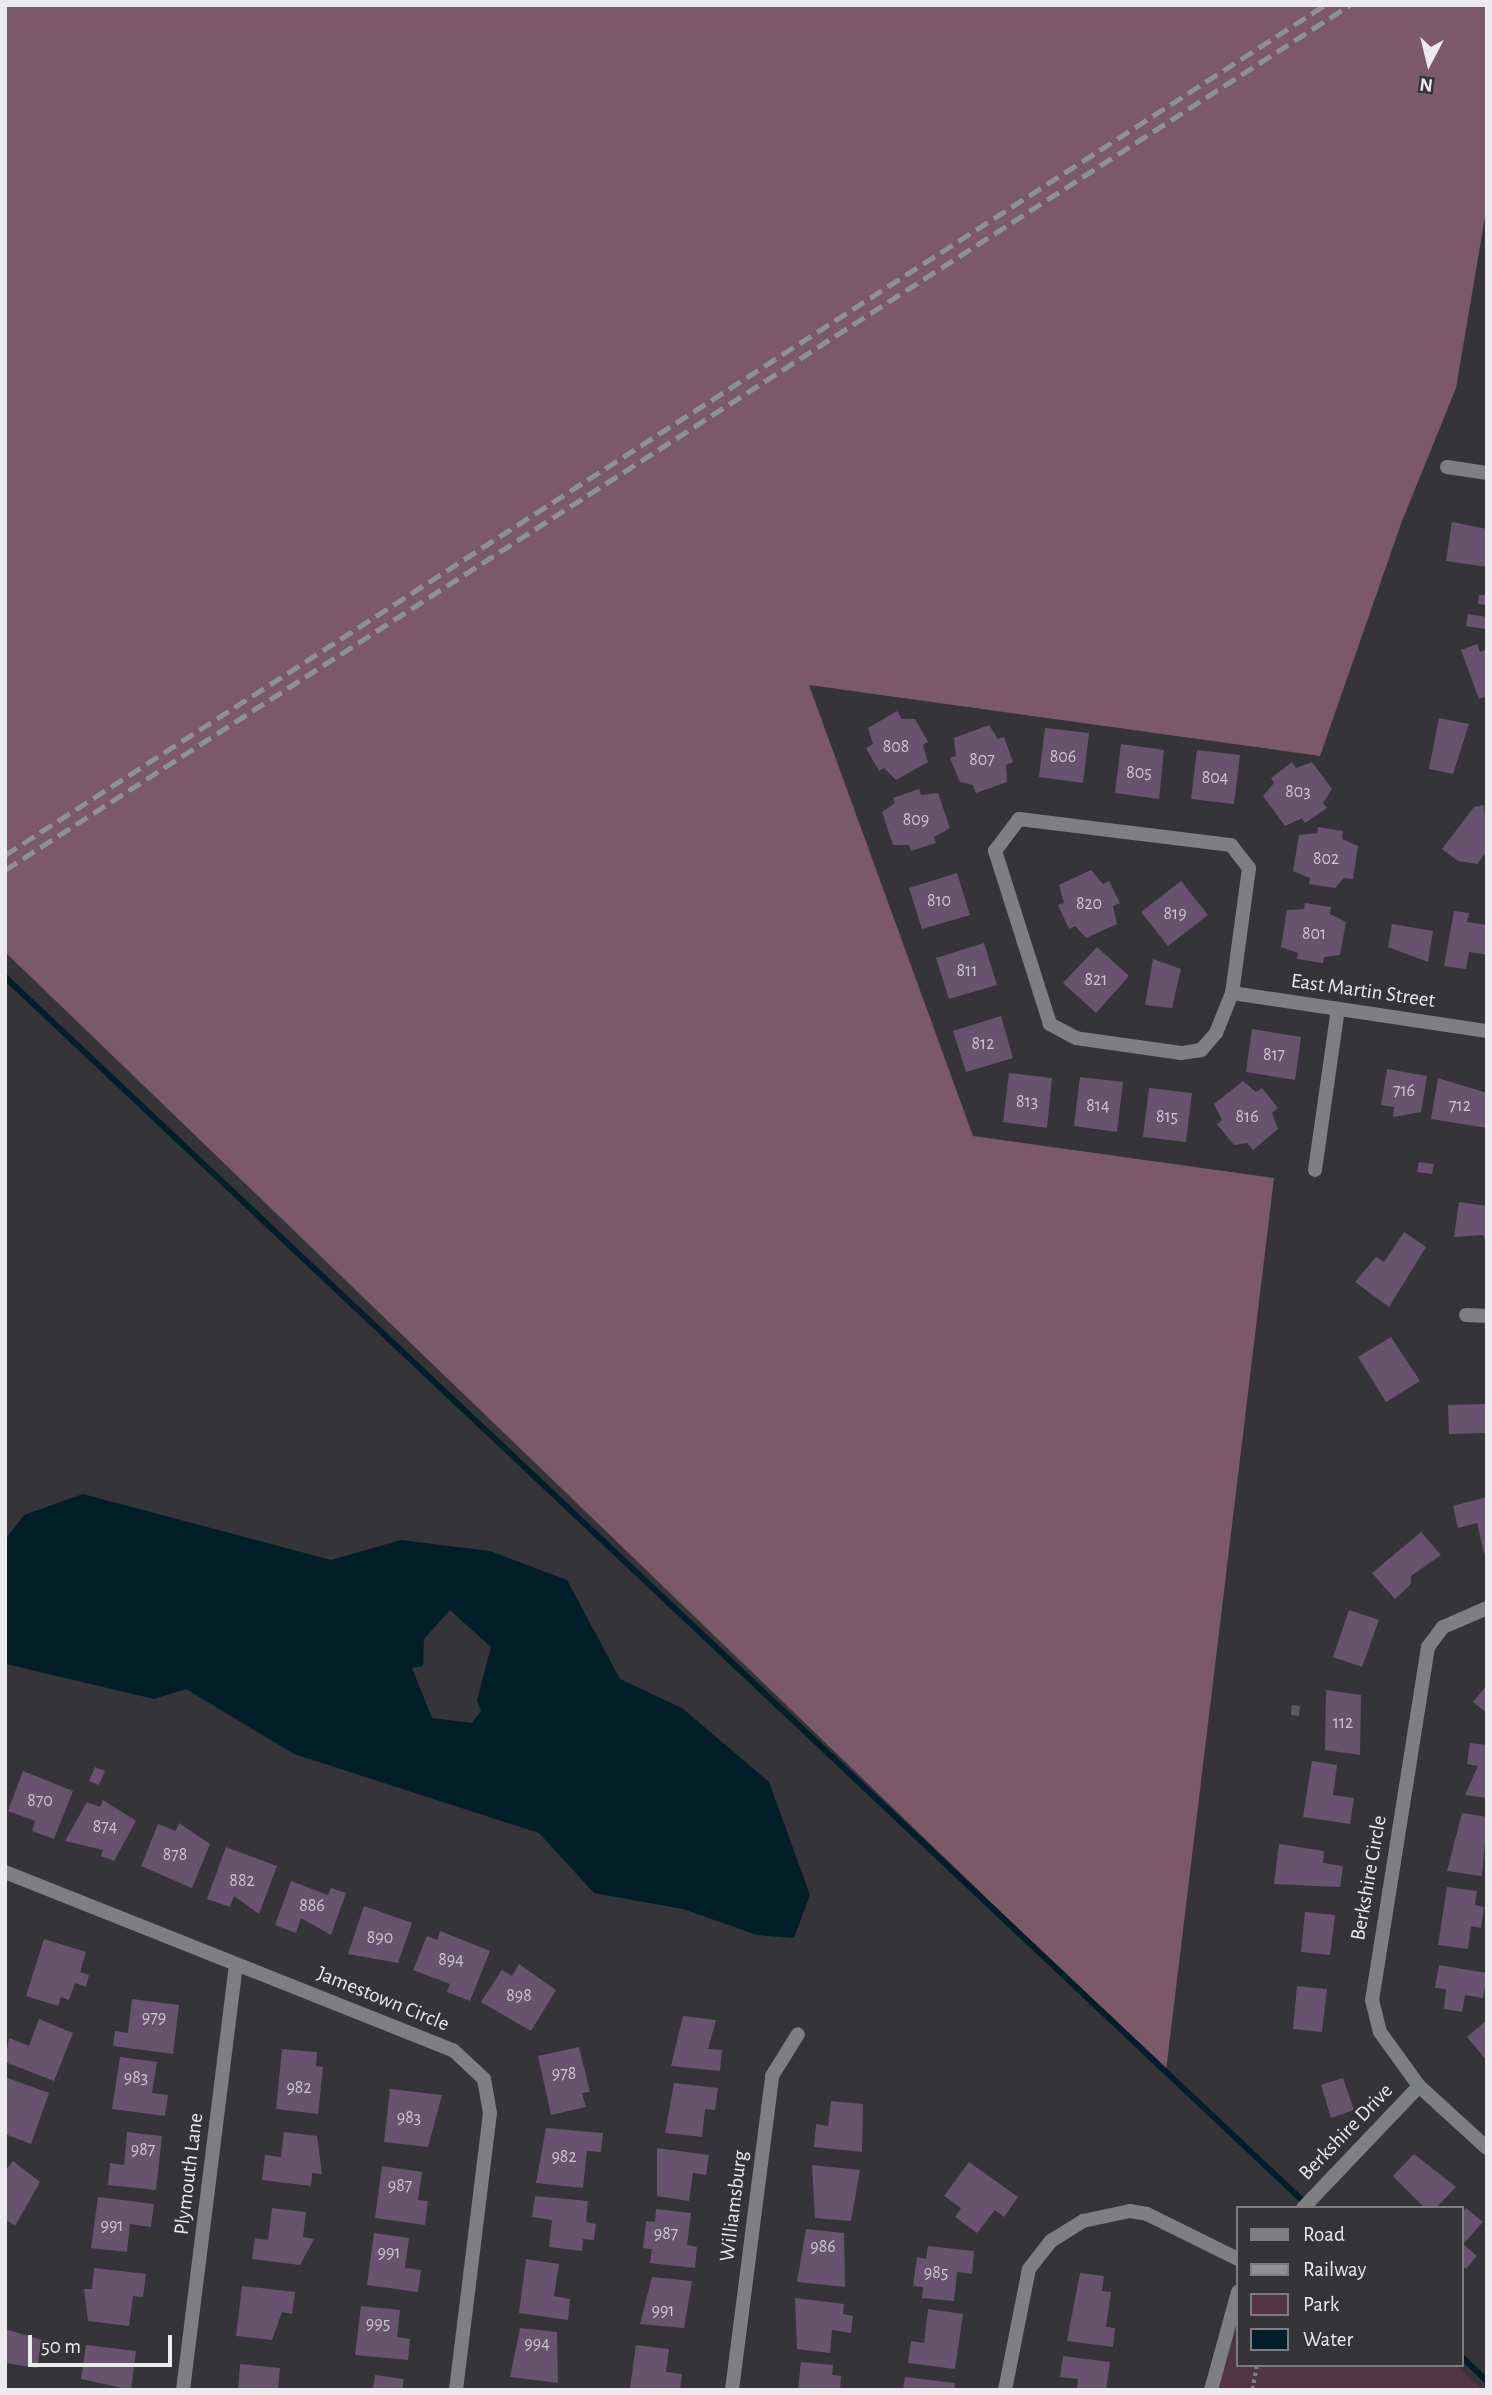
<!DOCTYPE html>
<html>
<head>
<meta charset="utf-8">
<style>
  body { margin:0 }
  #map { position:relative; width:1492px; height:2395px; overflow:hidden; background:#343439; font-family:"Alegreya Sans",sans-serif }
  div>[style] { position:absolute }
  .green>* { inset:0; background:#533442 }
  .forest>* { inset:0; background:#7b5968 }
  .water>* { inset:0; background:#021f29 }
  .stream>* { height:6px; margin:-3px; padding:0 3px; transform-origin:3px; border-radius:3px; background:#021f29 }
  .building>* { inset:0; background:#68536e }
  .path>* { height:3.5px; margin-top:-1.75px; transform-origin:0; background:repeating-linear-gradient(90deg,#7f7f83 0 3.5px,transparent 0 7px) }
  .minor>* { height:14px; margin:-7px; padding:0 7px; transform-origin:7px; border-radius:7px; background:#7e7f82 }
  .rail>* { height:5px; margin-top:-2.5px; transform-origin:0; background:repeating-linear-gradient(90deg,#909094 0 14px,transparent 0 21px) }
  span { translate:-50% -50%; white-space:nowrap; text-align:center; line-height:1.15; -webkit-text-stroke:6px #343439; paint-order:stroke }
  .number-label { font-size:18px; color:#cac5ce }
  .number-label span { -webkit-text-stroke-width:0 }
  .street-label { font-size:21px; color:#ebebee }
  .frame { position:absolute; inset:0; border:7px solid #ebebee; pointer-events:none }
  .legend { position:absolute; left:1236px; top:2206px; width:228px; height:161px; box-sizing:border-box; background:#343439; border:2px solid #7d7d81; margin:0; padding:9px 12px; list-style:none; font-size:21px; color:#ebebee }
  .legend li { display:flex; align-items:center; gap:14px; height:35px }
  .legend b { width:35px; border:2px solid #7d7d81 }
  .north { position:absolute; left:1394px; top:28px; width:70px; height:70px; -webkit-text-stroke:5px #343439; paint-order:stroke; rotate:187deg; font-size:19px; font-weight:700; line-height:28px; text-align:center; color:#ebebee }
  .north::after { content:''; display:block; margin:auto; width:24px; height:32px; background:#ebebee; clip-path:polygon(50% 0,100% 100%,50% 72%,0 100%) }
  .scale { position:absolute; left:28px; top:2335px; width:144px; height:32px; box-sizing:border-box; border:4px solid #ebebee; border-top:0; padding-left:9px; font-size:21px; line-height:24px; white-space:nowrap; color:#ebebee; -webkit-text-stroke:5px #343439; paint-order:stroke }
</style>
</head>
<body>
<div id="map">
  <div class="green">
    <div style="clip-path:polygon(1238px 2292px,1238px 2365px,1457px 2365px,1483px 2390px,1211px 2390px)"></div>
  </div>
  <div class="forest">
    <div style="clip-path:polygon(5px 5px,1487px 5px,1487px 205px,1456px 388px,1402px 521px,1320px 756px,809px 685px,973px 1136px,1274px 1178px,1166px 2071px,5px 952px)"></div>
  </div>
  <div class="water">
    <div style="clip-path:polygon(evenodd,83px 1494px,331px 1560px,401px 1540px,490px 1551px,567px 1580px,620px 1679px,682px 1708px,769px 1782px,810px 1895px,794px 1938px,757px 1935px,683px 1909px,594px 1893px,539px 1833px,294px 1754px,186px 1689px,154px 1699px,6px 1664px,5px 1540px,24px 1515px,83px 1494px,450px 1610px,491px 1647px,477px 1700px,481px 1711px,472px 1723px,432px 1718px,412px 1668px,423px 1666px,424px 1639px,450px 1610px)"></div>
  </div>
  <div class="stream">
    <div style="left:5px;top:977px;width:1788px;rotate:43.32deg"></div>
    <div style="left:1462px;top:2357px;width:35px;rotate:44deg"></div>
  </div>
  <div class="building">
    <div style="clip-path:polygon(1452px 522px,1487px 529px,1487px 567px,1446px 561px)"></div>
    <div style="clip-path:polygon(1479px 595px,1487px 595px,1487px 605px,1478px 604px)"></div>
    <div style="clip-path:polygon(1468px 614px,1487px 617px,1485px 629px,1466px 626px)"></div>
    <div style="clip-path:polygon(1477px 644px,1480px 652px,1487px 649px,1487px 696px,1479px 699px,1461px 650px)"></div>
    <div style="clip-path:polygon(897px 711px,902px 719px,915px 719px,928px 742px,923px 745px,928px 762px,896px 780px,884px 768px,879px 771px,866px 748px,873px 744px,868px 728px)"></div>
    <div style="clip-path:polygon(1439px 718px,1469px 724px,1453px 774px,1429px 769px)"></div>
    <div style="clip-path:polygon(989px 725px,998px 739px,1004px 737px,1013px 762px,1006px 765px,1007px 782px,976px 793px,973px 785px,960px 782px,950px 758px,956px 756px,954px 738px)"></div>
    <div style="clip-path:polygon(1045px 728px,1089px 733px,1083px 783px,1039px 777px)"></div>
    <div style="clip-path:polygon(1121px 744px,1164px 750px,1159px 799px,1115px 793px)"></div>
    <div style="clip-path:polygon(1197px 750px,1240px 755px,1234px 804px,1191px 799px)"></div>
    <div style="clip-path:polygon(1292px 762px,1296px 768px,1312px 762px,1332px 789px,1323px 803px,1327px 808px,1305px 823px,1302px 818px,1285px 826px,1263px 796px,1274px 783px,1271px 778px)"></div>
    <div style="clip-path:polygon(919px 789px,921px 795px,938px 793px,950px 828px,934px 837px,936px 843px,911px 851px,909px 845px,893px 845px,882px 812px,895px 803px,893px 798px)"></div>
    <div style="clip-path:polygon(1484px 805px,1487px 851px,1477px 864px,1458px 861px,1442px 849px,1474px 807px)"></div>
    <div style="clip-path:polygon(1318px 827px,1343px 831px,1342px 839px,1358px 846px,1353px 879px,1344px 878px,1335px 888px,1309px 884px,1310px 878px,1293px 871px,1299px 835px,1317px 833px)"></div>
    <div style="clip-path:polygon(1091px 870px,1103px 884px,1109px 881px,1120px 903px,1113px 906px,1117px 924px,1086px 938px,1075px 926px,1069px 929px,1058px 905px,1064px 903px,1059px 885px)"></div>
    <div style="clip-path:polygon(957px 873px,970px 915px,922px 929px,909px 888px)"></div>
    <div style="clip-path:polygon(1181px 881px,1208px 915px,1168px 946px,1141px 912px)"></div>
    <div style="clip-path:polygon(1305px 903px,1331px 907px,1330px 914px,1346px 922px,1340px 955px,1324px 957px,1323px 963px,1297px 959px,1298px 953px,1281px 947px,1287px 910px,1304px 909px)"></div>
    <div style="clip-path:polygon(1454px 911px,1469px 913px,1467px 922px,1487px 925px,1487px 955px,1469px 952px,1466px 969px,1444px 966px)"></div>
    <div style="clip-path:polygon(1392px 924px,1433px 931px,1428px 962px,1388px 947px)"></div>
    <div style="clip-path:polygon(984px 943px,997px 985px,949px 999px,936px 958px)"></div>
    <div style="clip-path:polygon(1097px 947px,1129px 976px,1096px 1013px,1063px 983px)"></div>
    <div style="clip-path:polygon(1153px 959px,1181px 969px,1172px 1008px,1145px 1005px)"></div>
    <div style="clip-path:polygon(1001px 1016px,1013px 1058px,966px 1072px,953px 1031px)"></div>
    <div style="clip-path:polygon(1252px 1029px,1301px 1037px,1295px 1080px,1246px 1072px)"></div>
    <div style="clip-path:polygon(1387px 1069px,1427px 1076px,1421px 1112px,1393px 1117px,1394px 1107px,1381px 1105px)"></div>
    <div style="clip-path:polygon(1009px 1073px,1052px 1078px,1047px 1128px,1003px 1122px)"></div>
    <div style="clip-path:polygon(1080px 1077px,1123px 1082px,1117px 1132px,1074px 1126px)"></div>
    <div style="clip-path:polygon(1438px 1078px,1487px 1093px,1487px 1128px,1431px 1119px)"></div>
    <div style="clip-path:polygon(1243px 1081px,1256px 1092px,1262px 1088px,1278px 1108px,1272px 1113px,1278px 1129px,1253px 1150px,1247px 1143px,1234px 1145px,1217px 1124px,1222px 1120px,1214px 1104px)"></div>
    <div style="clip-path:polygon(1149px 1088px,1192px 1093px,1186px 1142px,1143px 1137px)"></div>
    <div style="clip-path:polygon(1419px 1162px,1434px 1164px,1432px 1174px,1417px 1172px)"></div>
    <div style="clip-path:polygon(1459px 1202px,1487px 1206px,1487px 1244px,1483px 1235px,1454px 1237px)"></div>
    <div style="clip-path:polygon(1404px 1232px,1426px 1247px,1389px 1307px,1355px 1282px,1376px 1257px,1384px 1262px)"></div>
    <div style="clip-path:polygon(1391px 1337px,1420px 1381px,1386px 1402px,1358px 1357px)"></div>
    <div style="clip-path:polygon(1487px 1404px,1487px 1433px,1449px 1434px,1448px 1405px)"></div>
    <div style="clip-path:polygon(1487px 1497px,1487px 1552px,1484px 1553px,1477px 1523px,1458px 1528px,1453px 1506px)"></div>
    <div style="clip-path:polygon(1421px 1532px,1441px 1555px,1411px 1576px,1411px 1584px,1395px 1599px,1372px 1573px)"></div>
    <div style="clip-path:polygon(1349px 1610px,1379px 1620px,1362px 1667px,1333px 1657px)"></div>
    <div style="clip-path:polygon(1487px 1685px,1487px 1713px,1473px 1702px)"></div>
    <div style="clip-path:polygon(1326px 1690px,1361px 1695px,1360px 1755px,1325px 1750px)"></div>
    <div style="clip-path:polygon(1292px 1705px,1300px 1706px,1299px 1716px,1291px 1715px)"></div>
    <div style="clip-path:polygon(1470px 1743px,1487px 1745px,1487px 1798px,1465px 1795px,1478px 1766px,1467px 1764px)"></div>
    <div style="clip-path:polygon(1312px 1761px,1337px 1765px,1333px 1795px,1354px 1798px,1350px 1824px,1303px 1817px)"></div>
    <div style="clip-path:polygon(95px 1767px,105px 1771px,99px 1785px,89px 1781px)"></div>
    <div style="clip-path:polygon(23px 1771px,73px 1791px,54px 1839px,32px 1831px,35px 1821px,8px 1811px)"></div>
    <div style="clip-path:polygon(103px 1800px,136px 1821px,114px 1861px,101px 1856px,103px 1850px,65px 1841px,87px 1802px,100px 1807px)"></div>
    <div style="clip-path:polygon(1462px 1813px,1487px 1817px,1482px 1876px,1447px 1871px)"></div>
    <div style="clip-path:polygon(179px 1823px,210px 1844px,192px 1888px,141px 1866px,158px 1824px,176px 1831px)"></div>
    <div style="clip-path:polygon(1279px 1844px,1324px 1851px,1323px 1863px,1343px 1866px,1340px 1887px,1274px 1884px)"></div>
    <div style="clip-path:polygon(226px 1847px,277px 1866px,259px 1914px,234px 1896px,230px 1907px,207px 1899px)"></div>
    <div style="clip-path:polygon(291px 1881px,328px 1895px,331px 1888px,346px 1893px,331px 1935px,301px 1918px,296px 1933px,275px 1925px)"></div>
    <div style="clip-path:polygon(1447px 1887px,1477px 1891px,1475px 1905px,1484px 1907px,1481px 1928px,1471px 1926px,1468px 1949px,1438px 1945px)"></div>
    <div style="clip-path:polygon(364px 1906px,412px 1923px,398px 1963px,348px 1954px)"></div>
    <div style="clip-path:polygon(1305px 1912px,1335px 1915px,1330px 1955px,1301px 1952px)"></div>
    <div style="clip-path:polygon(440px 1931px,490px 1951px,470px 2001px,447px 1992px,450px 1984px,413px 1970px,427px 1936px,437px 1940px)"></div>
    <div style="clip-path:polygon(44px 1939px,86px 1952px,80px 1972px,89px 1975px,86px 1987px,75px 1983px,69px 2000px,61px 1997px,58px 2006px,26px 1996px)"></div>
    <div style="clip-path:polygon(519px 1964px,556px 1990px,531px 2031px,481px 2002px,502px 1970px,512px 1976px)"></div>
    <div style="clip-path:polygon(1439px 1965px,1487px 1973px,1483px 1998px,1465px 1995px,1462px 2012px,1444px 2009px,1446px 1989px,1435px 1988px)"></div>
    <div style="clip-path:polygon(1297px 1986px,1327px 1989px,1322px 2032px,1293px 2029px)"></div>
    <div style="clip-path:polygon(132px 1999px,179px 2005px,173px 2054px,113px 2046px,115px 2031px,128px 2033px)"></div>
    <div style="clip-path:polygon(683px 2016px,716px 2020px,708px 2049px,722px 2050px,720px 2071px,671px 2066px)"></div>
    <div style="clip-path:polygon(39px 2019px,73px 2033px,54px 2081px,5px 2062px,9px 2038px,29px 2046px)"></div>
    <div style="clip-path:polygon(1487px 2020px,1487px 2061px,1467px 2037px)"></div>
    <div style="clip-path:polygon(579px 2047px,590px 2092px,582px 2093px,586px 2107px,551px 2115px,538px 2056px)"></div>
    <div style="clip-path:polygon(282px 2049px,317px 2052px,316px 2066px,323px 2067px,318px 2114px,276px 2109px)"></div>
    <div style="clip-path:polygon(120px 2057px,157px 2062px,152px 2093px,168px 2095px,165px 2116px,112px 2109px)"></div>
    <div style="clip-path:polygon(5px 2077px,49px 2093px,31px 2144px,5px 2134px)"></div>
    <div style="clip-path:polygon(1343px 2078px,1354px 2110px,1331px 2118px,1321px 2085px)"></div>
    <div style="clip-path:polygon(674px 2083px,718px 2088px,715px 2110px,705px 2109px,702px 2137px,665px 2133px)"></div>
    <div style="clip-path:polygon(390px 2089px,442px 2095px,428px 2147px,384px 2142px)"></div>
    <div style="clip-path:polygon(831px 2101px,863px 2104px,862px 2152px,814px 2147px,816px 2124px,828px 2126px)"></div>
    <div style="clip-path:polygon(546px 2128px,603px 2133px,601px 2152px,587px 2151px,583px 2188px,536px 2183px)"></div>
    <div style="clip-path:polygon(127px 2132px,162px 2136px,156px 2190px,108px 2185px,110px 2163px,124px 2165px)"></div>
    <div style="clip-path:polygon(284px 2132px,317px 2136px,322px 2174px,312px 2173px,311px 2186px,262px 2180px,265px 2155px,281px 2157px)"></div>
    <div style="clip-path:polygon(657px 2148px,709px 2155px,706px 2175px,693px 2173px,689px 2201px,657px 2196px)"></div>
    <div style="clip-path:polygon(1414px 2154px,1456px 2187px,1436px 2208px,1425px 2208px,1393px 2176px)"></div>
    <div style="clip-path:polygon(13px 2161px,40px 2182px,15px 2226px,5px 2219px,5px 2171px)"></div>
    <div style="clip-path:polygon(969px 2162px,1018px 2197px,1004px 2217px,995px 2210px,977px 2233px,955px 2217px,961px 2208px,944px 2196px)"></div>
    <div style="clip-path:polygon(812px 2165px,860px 2170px,851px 2221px,815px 2218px)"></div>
    <div style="clip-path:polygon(382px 2166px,422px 2172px,418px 2200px,428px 2201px,425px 2225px,375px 2218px)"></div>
    <div style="clip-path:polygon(535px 2196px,588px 2201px,586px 2222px,596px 2224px,594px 2240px,583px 2239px,582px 2251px,549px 2247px,552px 2220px,532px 2217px)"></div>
    <div style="clip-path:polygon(98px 2197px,154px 2204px,151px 2227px,130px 2224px,127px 2252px,91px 2248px)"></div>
    <div style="clip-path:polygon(272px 2208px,306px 2212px,303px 2237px,314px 2239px,300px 2265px,252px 2259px,255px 2238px,268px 2240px)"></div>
    <div style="clip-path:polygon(1466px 2208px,1483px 2222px,1463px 2244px,1477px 2256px,1466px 2269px,1462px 2266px,1462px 2212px)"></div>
    <div style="clip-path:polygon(656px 2209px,691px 2213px,687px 2245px,697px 2247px,695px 2268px,650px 2263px,652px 2249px,643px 2248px,646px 2221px,655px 2222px)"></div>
    <div style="clip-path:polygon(806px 2229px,844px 2233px,845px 2287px,797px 2282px)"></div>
    <div style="clip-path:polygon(374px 2233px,409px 2238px,405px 2268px,421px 2270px,418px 2292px,367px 2285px)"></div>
    <div style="clip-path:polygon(928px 2246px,974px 2251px,972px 2274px,957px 2272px,954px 2301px,922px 2298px,923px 2287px,913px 2286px,917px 2257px,926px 2259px)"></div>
    <div style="clip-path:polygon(526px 2259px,559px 2264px,554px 2296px,570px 2299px,568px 2320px,519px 2313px)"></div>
    <div style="clip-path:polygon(94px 2268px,146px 2274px,143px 2297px,133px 2296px,129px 2326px,88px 2321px,84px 2289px,92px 2289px)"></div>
    <div style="clip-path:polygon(1080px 2273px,1104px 2276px,1102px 2291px,1111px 2292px,1106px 2327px,1115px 2328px,1113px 2347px,1067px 2341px)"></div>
    <div style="clip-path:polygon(652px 2277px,692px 2281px,684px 2328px,640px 2324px)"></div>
    <div style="clip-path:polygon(242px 2286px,295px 2292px,292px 2314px,282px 2312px,272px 2340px,236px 2336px)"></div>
    <div style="clip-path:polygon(795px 2298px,844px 2304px,843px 2314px,853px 2316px,851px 2333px,832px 2330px,830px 2353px,797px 2349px)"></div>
    <div style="clip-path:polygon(361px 2306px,400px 2310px,397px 2337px,410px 2339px,408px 2360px,355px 2355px)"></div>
    <div style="clip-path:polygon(928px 2309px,963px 2314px,955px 2369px,908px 2363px,911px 2341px,924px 2343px)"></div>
    <div style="clip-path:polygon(520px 2328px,557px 2332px,558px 2383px,510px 2377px)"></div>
    <div style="clip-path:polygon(5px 2329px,42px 2340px,37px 2368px,5px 2363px)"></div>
    <div style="clip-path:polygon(86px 2345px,136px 2351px,131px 2390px,81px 2379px)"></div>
    <div style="clip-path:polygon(636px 2345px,669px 2349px,666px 2372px,682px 2374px,680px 2390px,630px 2388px)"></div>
    <div style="clip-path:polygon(1063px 2356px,1110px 2362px,1106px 2390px,1077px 2390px,1078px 2379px,1060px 2377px)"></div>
    <div style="clip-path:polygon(801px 2362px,833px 2365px,832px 2375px,841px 2376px,840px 2390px,798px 2390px)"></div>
    <div style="clip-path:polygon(240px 2364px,280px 2368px,278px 2390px,238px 2390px)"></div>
    <div style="clip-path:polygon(375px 2375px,404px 2379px,402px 2390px,373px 2390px)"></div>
    <div style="clip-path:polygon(905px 2377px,955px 2383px,954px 2390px,903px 2390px)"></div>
  </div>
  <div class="path">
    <div style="left:1252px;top:2390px;width:25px;rotate:-79deg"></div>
  </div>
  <div class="minor">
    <div style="left:1447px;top:467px;width:40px;rotate:8.5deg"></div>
    <div style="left:1019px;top:819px;width:214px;rotate:7deg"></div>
    <div style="left:1231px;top:845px;width:29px;rotate:52deg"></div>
    <div style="left:1249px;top:868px;width:126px;rotate:97.7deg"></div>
    <div style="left:1232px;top:993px;width:43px;rotate:111.8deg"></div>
    <div style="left:1216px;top:1033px;width:23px;rotate:131deg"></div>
    <div style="left:1201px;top:1050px;width:20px;rotate:171deg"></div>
    <div style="left:1181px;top:1053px;width:106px;rotate:-171.9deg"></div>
    <div style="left:1076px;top:1038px;width:30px;rotate:-152deg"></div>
    <div style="left:1050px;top:1024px;width:182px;rotate:-107.6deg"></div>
    <div style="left:995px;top:851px;width:40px;rotate:-53deg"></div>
    <div style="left:1232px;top:993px;width:258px;rotate:8.5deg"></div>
    <div style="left:1315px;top:1170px;width:163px;rotate:-81.9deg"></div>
    <div style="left:1466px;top:1315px;width:21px;rotate:3deg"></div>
    <div style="left:1487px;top:1608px;width:48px;rotate:156.6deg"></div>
    <div style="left:1443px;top:1627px;width:25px;rotate:127deg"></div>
    <div style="left:1428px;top:1647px;width:357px;rotate:99deg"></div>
    <div style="left:1372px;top:2000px;width:33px;rotate:76deg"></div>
    <div style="left:1380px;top:2032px;width:67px;rotate:54.2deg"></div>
    <div style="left:1419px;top:2086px;width:92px;rotate:42.4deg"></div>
    <div style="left:5px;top:1872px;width:482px;rotate:21.7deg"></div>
    <div style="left:453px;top:2050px;width:42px;rotate:43.1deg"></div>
    <div style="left:484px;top:2079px;width:35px;rotate:80deg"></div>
    <div style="left:490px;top:2113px;width:279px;rotate:97deg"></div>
    <div style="left:1303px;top:2208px;width:168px;rotate:-46.4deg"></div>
    <div style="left:183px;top:2390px;width:429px;rotate:-82.9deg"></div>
    <div style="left:732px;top:2390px;width:317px;rotate:-82.7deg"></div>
    <div style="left:772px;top:2076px;width:49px;rotate:-58.2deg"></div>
    <div style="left:1005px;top:2390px;width:123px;rotate:-78.8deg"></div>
    <div style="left:1029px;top:2269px;width:36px;rotate:-52deg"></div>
    <div style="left:1051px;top:2241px;width:38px;rotate:-32deg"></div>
    <div style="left:1083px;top:2221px;width:48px;rotate:-12deg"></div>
    <div style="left:1130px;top:2211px;width:17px;rotate:10deg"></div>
    <div style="left:1147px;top:2214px;width:102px;rotate:26.3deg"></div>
    <div style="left:1211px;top:2390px;width:102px;rotate:-74.6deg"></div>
  </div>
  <div class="rail">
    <div style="left:5px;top:855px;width:1570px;rotate:-32.78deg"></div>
    <div style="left:5px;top:870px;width:1599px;rotate:-32.75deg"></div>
  </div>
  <div class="number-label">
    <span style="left:896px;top:747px">808</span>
    <span style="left:1063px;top:757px">806</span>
    <span style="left:982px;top:760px">807</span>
    <span style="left:1139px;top:773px">805</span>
    <span style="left:1215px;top:778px">804</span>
    <span style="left:1298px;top:792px">803</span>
    <span style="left:916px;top:820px">809</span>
    <span style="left:1326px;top:859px">802</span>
    <span style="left:939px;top:901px">810</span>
    <span style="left:1089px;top:904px">820</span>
    <span style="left:1175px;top:914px">819</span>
    <span style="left:1314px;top:934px">801</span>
    <span style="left:967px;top:971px">811</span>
    <span style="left:1096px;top:980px">821</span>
    <span style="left:983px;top:1044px">812</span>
    <span style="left:1274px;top:1055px">817</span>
    <span style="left:1404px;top:1091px">716</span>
    <span style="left:1027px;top:1102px">813</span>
    <span style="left:1098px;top:1106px">814</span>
    <span style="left:1460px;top:1106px">712</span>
    <span style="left:1167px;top:1117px">815</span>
    <span style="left:1247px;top:1117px">816</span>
    <span style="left:1343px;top:1723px">112</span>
    <span style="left:40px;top:1801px">870</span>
    <span style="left:105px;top:1827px">874</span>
    <span style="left:175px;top:1855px">878</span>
    <span style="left:242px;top:1881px">882</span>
    <span style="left:312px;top:1906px">886</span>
    <span style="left:380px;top:1938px">890</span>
    <span style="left:451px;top:1960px">894</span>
    <span style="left:519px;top:1996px">898</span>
    <span style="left:154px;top:2018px">979</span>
    <span style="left:564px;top:2074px">978</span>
    <span style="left:136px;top:2078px">983</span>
    <span style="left:299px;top:2088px">982</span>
    <span style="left:409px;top:2118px">983</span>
    <span style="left:143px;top:2150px">987</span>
    <span style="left:564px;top:2157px">982</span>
    <span style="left:400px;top:2186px">987</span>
    <span style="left:112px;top:2226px">991</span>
    <span style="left:666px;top:2234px">987</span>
    <span style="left:823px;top:2247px">986</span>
    <span style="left:389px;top:2253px">991</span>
    <span style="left:936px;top:2273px">985</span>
    <span style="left:663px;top:2311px">991</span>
    <span style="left:378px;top:2324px">995</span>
    <span style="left:537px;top:2344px">994</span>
  </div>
  <div class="street-label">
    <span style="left:1363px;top:991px;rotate:8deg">East Martin Street</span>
    <span style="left:1369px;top:1878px;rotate:-80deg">Berkshire Circle</span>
    <span style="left:383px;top:1999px;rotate:22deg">Jamestown Circle</span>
    <span style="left:1346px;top:2132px;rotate:-46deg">Berkshire Drive</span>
    <span style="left:189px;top:2174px;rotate:-83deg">Plymouth Lane</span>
    <span style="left:734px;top:2206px;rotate:-83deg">Williamsburg</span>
  </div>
  <div class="frame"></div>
  <ul class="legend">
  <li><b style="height:9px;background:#7e7f82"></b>Road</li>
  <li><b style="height:9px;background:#909094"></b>Railway</li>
  <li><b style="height:19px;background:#533442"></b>Park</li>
  <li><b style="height:19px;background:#021f29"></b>Water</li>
  </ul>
  <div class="north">N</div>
  <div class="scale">50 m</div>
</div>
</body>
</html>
